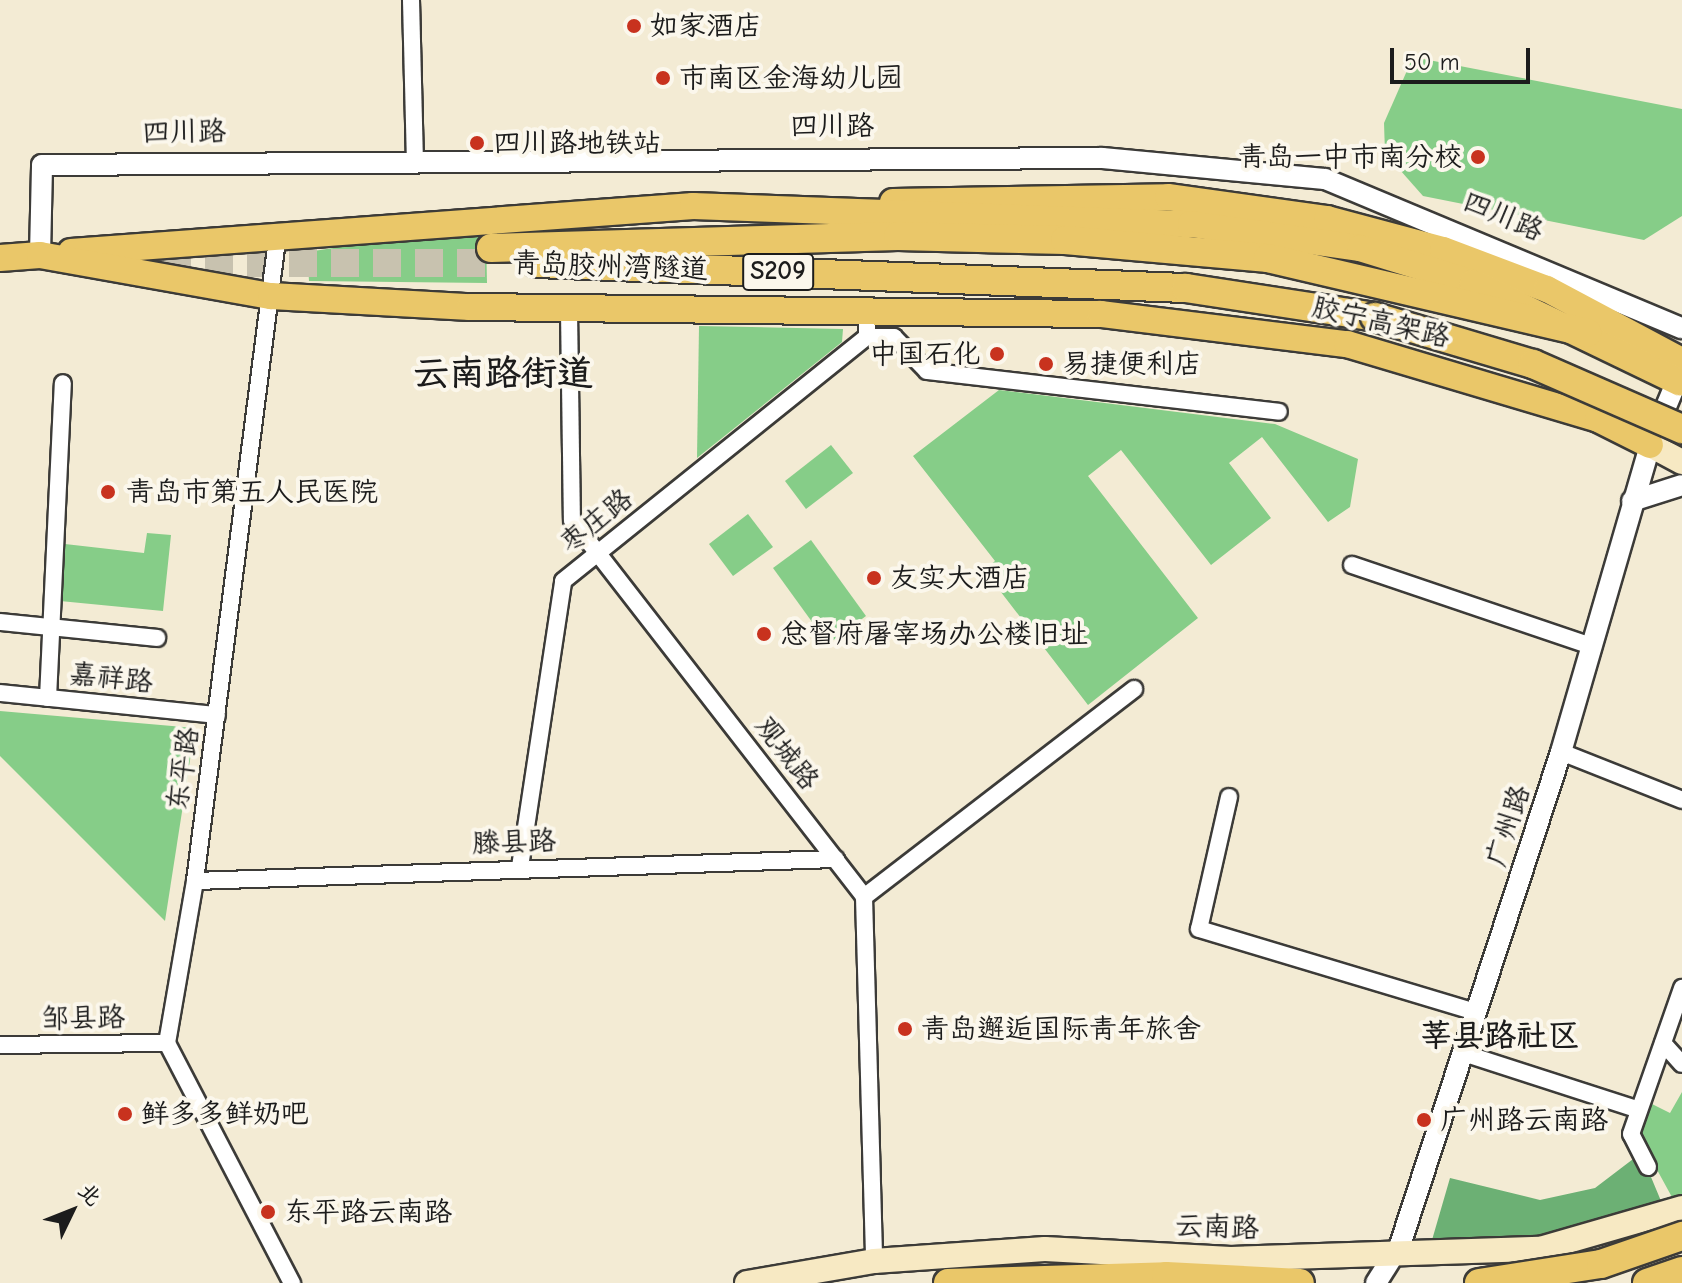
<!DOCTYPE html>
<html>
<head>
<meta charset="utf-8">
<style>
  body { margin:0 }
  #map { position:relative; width:1682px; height:1283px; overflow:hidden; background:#f3ebd4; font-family:"Comic Neue","LXGW WenKai TC",sans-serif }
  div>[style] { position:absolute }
  .green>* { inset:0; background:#86cd88 }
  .forest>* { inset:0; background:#6cb074 }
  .trunk-tunnel>* { height:28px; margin-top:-14px; transform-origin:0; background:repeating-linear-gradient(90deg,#c8c2af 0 28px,transparent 0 42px) }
  .roads { filter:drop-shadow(2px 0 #3c3b38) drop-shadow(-2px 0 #3c3b38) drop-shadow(0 2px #3c3b38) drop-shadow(0 -2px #3c3b38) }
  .minor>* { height:16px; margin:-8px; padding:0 8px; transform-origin:8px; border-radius:8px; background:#fff }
  .tertiary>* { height:20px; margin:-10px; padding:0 10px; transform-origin:10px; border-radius:10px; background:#fff }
  .secondary>* { height:24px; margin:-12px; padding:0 12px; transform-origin:12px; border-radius:12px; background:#f7e9c3 }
  .primary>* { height:26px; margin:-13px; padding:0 13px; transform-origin:13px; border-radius:13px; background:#eac769 }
  .trunk>* { height:28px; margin:-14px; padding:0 14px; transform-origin:14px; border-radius:14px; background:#eac769 }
  .bridges { filter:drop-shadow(2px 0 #3c3b38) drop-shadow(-2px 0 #3c3b38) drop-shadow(0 2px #3c3b38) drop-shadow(0 -2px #3c3b38) }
  .trunk-bridge>* { height:28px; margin:-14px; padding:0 14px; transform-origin:14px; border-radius:14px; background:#eac769 }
  .dots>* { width:22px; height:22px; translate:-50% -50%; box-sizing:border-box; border:4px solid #fbf7ec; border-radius:50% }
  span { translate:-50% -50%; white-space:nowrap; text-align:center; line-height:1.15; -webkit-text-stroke:8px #fbf7ec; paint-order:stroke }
  .shield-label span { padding:2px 6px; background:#fbf7ec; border:2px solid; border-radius:6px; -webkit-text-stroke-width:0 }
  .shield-label { font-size:26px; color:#1c1c1c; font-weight:700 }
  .poi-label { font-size:28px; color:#1c1c1c }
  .left { translate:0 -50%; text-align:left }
  .right { translate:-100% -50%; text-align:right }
  .street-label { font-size:28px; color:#1c1c1c }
  .quarter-label { font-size:32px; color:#1c1c1c; font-weight:700 }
  .district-label { font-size:36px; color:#1c1c1c; font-weight:700 }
  .north { position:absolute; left:32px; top:1171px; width:80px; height:80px; -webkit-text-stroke:6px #fbf7ec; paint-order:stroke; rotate:47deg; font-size:22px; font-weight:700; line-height:32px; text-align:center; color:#1c1c1c }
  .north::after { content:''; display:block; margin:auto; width:28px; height:36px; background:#1c1c1c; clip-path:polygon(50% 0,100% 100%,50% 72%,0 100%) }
  .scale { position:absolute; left:1390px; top:48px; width:140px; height:36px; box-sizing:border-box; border:4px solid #1c1c1c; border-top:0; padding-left:10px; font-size:24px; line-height:28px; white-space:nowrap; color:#1c1c1c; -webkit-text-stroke:6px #fbf7ec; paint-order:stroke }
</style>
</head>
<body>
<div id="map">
  <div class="green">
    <div style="clip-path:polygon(1413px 57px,1682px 109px,1682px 216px,1644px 240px,1423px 196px,1385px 153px,1384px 123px)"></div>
    <div style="clip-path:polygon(426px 234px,486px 234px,487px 283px,309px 281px,307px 252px)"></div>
    <div style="clip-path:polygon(699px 326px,843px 329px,842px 342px,697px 458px)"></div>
    <div style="clip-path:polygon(999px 390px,1275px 424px,1358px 459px,1350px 507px,1328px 522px,1262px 437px,1229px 463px,1271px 518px,1211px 565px,1121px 450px,1088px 476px,1198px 618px,1088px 705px,984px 570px,995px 561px,913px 456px)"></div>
    <div style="clip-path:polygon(831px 445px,853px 473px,806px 509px,785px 481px)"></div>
    <div style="clip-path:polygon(748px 514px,773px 547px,733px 576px,709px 544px)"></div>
    <div style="clip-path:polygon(147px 533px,171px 535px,163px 611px,60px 601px,65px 544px,144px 553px)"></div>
    <div style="clip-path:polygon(811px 540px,866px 616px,828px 644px,773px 568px)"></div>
    <div style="clip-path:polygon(0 711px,195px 728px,165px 921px,0 756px)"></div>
    <div style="clip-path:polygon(1682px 1092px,1682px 1194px,1673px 1199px,1638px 1135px,1652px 1104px,1670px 1113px)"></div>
  </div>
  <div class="forest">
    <div style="clip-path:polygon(1641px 1153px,1661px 1201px,1535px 1240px,1432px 1240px,1450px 1178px,1540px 1200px,1595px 1188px)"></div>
  </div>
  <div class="trunk-tunnel">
    <div style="left:121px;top:263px;width:372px"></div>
  </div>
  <div class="roads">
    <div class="minor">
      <div style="left:411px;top:0;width:161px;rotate:88.6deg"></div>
      <div style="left:278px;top:232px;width:654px;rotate:97.29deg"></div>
      <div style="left:195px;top:881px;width:164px;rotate:99.8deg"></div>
      <div style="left:167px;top:1043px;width:271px;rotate:62.5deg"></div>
      <div style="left:569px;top:311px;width:209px;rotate:89.2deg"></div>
      <div style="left:572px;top:520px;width:477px;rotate:52.2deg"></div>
      <div style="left:864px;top:897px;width:364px;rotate:88.4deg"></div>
      <div style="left:867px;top:337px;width:27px"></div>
      <div style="left:894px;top:337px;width:47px;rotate:45.9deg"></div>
      <div style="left:927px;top:371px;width:354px;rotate:6.6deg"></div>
      <div style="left:1352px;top:565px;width:252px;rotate:18.7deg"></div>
      <div style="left:0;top:622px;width:158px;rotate:5.8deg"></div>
      <div style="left:0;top:693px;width:218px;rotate:5.8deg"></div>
      <div style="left:48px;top:698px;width:315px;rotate:-87.3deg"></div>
      <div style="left:1561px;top:752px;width:130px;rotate:21.6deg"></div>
      <div style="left:1229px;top:797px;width:135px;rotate:102.8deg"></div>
      <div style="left:1199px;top:929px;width:289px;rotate:16.7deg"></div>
      <div style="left:520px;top:867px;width:289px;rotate:-81.4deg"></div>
      <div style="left:563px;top:581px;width:390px;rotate:-38.8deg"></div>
      <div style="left:867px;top:337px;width:27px;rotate:-90deg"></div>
      <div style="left:195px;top:881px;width:641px;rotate:-1.97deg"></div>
      <div style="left:864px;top:897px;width:341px;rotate:-37.6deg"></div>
      <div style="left:1663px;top:1043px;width:28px;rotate:48deg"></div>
      <div style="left:0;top:1045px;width:167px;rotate:-0.7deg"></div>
      <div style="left:1463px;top:1053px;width:185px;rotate:17.9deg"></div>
      <div style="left:1648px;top:1167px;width:37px;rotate:-117deg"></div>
      <div style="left:1631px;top:1134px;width:155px;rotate:-70.7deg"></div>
    </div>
    <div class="tertiary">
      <div style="left:40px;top:255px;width:90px;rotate:-88.7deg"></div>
      <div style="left:42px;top:165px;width:1060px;rotate:-0.38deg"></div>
      <div style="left:1102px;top:158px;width:224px;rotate:5.4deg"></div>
      <div style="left:1325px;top:179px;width:387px;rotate:22.7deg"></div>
      <div style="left:1632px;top:501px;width:52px;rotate:-17.7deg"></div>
      <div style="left:1376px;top:1283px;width:45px;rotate:-57.7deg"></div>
      <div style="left:1400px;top:1245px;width:519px;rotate:-71.91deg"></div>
      <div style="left:1561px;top:752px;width:320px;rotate:-73.8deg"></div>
      <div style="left:1650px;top:445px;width:80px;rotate:-67.3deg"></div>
    </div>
    <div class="secondary">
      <div style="left:1650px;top:445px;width:36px;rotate:28deg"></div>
      <div style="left:747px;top:1283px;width:129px;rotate:-9.8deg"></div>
      <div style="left:874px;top:1261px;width:171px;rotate:-4deg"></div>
      <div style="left:1045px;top:1249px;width:186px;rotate:3.1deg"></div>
      <div style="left:1231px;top:1259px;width:309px;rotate:-1.9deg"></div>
      <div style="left:1540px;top:1249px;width:148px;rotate:-16.1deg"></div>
    </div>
    <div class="primary">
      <div style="left:893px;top:202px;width:275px;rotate:-1deg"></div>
      <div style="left:1168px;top:197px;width:161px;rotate:7.9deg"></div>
      <div style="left:1327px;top:219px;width:120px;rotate:15deg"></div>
      <div style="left:1443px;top:250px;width:111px;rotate:20.6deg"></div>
      <div style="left:1547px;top:289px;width:153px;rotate:28.1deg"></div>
      <div style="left:71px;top:252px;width:624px;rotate:-4.23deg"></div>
      <div style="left:693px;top:206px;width:498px;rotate:2.1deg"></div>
      <div style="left:1191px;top:224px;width:171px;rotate:8.1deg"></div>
      <div style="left:1360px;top:248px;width:118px;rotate:17.2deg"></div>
      <div style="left:1473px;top:283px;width:229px;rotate:25.7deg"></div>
      <div style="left:0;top:258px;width:40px;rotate:-4.3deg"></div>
      <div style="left:40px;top:255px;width:235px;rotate:10.1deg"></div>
      <div style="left:271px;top:296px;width:199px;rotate:3.2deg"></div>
      <div style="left:470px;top:307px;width:631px;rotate:0.64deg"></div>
      <div style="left:1101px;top:314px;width:248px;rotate:7deg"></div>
      <div style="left:1347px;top:344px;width:262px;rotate:16.6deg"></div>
      <div style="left:1598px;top:419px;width:58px;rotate:26.6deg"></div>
    </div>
    <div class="trunk">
      <div style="left:491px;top:248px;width:407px;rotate:-1.7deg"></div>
      <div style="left:898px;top:236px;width:167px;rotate:1.4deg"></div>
      <div style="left:1065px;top:240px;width:204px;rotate:5.1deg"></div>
      <div style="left:1268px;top:258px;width:328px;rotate:13.2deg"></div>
      <div style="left:537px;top:263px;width:649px;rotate:2.21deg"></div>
      <div style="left:1186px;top:288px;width:191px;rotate:8.7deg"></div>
      <div style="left:948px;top:1283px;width:218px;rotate:-1.8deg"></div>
      <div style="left:1166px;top:1276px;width:134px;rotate:3deg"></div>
      <div style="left:1647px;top:1283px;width:37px;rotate:-19deg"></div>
    </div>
  </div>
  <div class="bridges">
    <div class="trunk-bridge">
      <div style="left:1375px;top:317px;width:165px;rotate:16.6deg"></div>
      <div style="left:1533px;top:364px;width:163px;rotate:23.6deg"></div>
      <div style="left:1479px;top:1283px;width:123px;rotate:-8.9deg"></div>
      <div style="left:1601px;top:1264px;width:86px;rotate:-19.1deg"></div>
    </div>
  </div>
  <div class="dots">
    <div style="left:634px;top:26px;background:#c8321e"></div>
    <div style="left:663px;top:78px;background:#c8321e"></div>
    <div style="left:477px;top:143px;background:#c8321e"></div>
    <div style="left:1478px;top:157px;background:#c8321e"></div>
    <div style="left:997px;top:354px;background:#c8321e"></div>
    <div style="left:1046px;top:364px;background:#c8321e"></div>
    <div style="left:108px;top:492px;background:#c8321e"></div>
    <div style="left:874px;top:578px;background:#c8321e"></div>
    <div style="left:764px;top:634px;background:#c8321e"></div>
    <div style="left:905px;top:1029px;background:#c8321e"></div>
    <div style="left:125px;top:1114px;background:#c8321e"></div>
    <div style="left:1424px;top:1120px;background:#c8321e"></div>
    <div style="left:268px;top:1212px;background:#c8321e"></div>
  </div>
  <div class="shield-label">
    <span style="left:778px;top:272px">S209</span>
  </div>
  <div class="poi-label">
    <span class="left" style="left:650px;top:26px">如家酒店</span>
    <span class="left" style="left:679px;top:78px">市南区金海幼儿园</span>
    <span class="left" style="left:493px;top:143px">四川路地铁站</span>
    <span class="right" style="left:1462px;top:157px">青岛一中市南分校</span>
    <span class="right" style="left:981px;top:354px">中国石化</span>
    <span class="left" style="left:1062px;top:364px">易捷便利店</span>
    <span class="left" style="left:126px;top:492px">青岛市第五人民医院</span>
    <span class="left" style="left:890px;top:578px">友实大酒店</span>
    <span class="left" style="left:780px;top:634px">总督府屠宰场办公楼旧址</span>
    <span class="left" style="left:921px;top:1029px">青岛邂逅国际青年旅舍</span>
    <span class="left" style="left:141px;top:1114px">鲜多多鲜奶吧</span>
    <span class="left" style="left:1440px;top:1120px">广州路云南路</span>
    <span class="left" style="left:284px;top:1212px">东平路云南路</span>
  </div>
  <div class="street-label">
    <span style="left:832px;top:126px">四川路</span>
    <span style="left:184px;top:132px;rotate:-1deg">四川路</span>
    <span style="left:1503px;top:216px;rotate:23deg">四川路</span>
    <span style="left:610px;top:266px;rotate:2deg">青岛胶州湾隧道</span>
    <span style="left:1381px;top:322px;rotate:13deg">胶宁高架路</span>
    <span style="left:596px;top:521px;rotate:-39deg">枣庄路</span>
    <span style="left:111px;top:678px;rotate:6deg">嘉祥路</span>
    <span style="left:787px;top:753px;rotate:52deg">观城路</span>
    <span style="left:183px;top:769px;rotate:-82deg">东平路</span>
    <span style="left:1508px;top:826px;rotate:-72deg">广州路</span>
    <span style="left:514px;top:842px;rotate:-2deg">滕县路</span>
    <span style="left:83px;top:1018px;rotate:-1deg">邹县路</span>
    <span style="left:1217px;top:1227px;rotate:2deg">云南路</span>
  </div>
  <div class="quarter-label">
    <span style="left:1500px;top:1036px">莘县路社区</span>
  </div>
  <div class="district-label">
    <span style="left:503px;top:374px">云南路街道</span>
  </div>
  <div class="north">北</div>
  <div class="scale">50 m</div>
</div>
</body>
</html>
